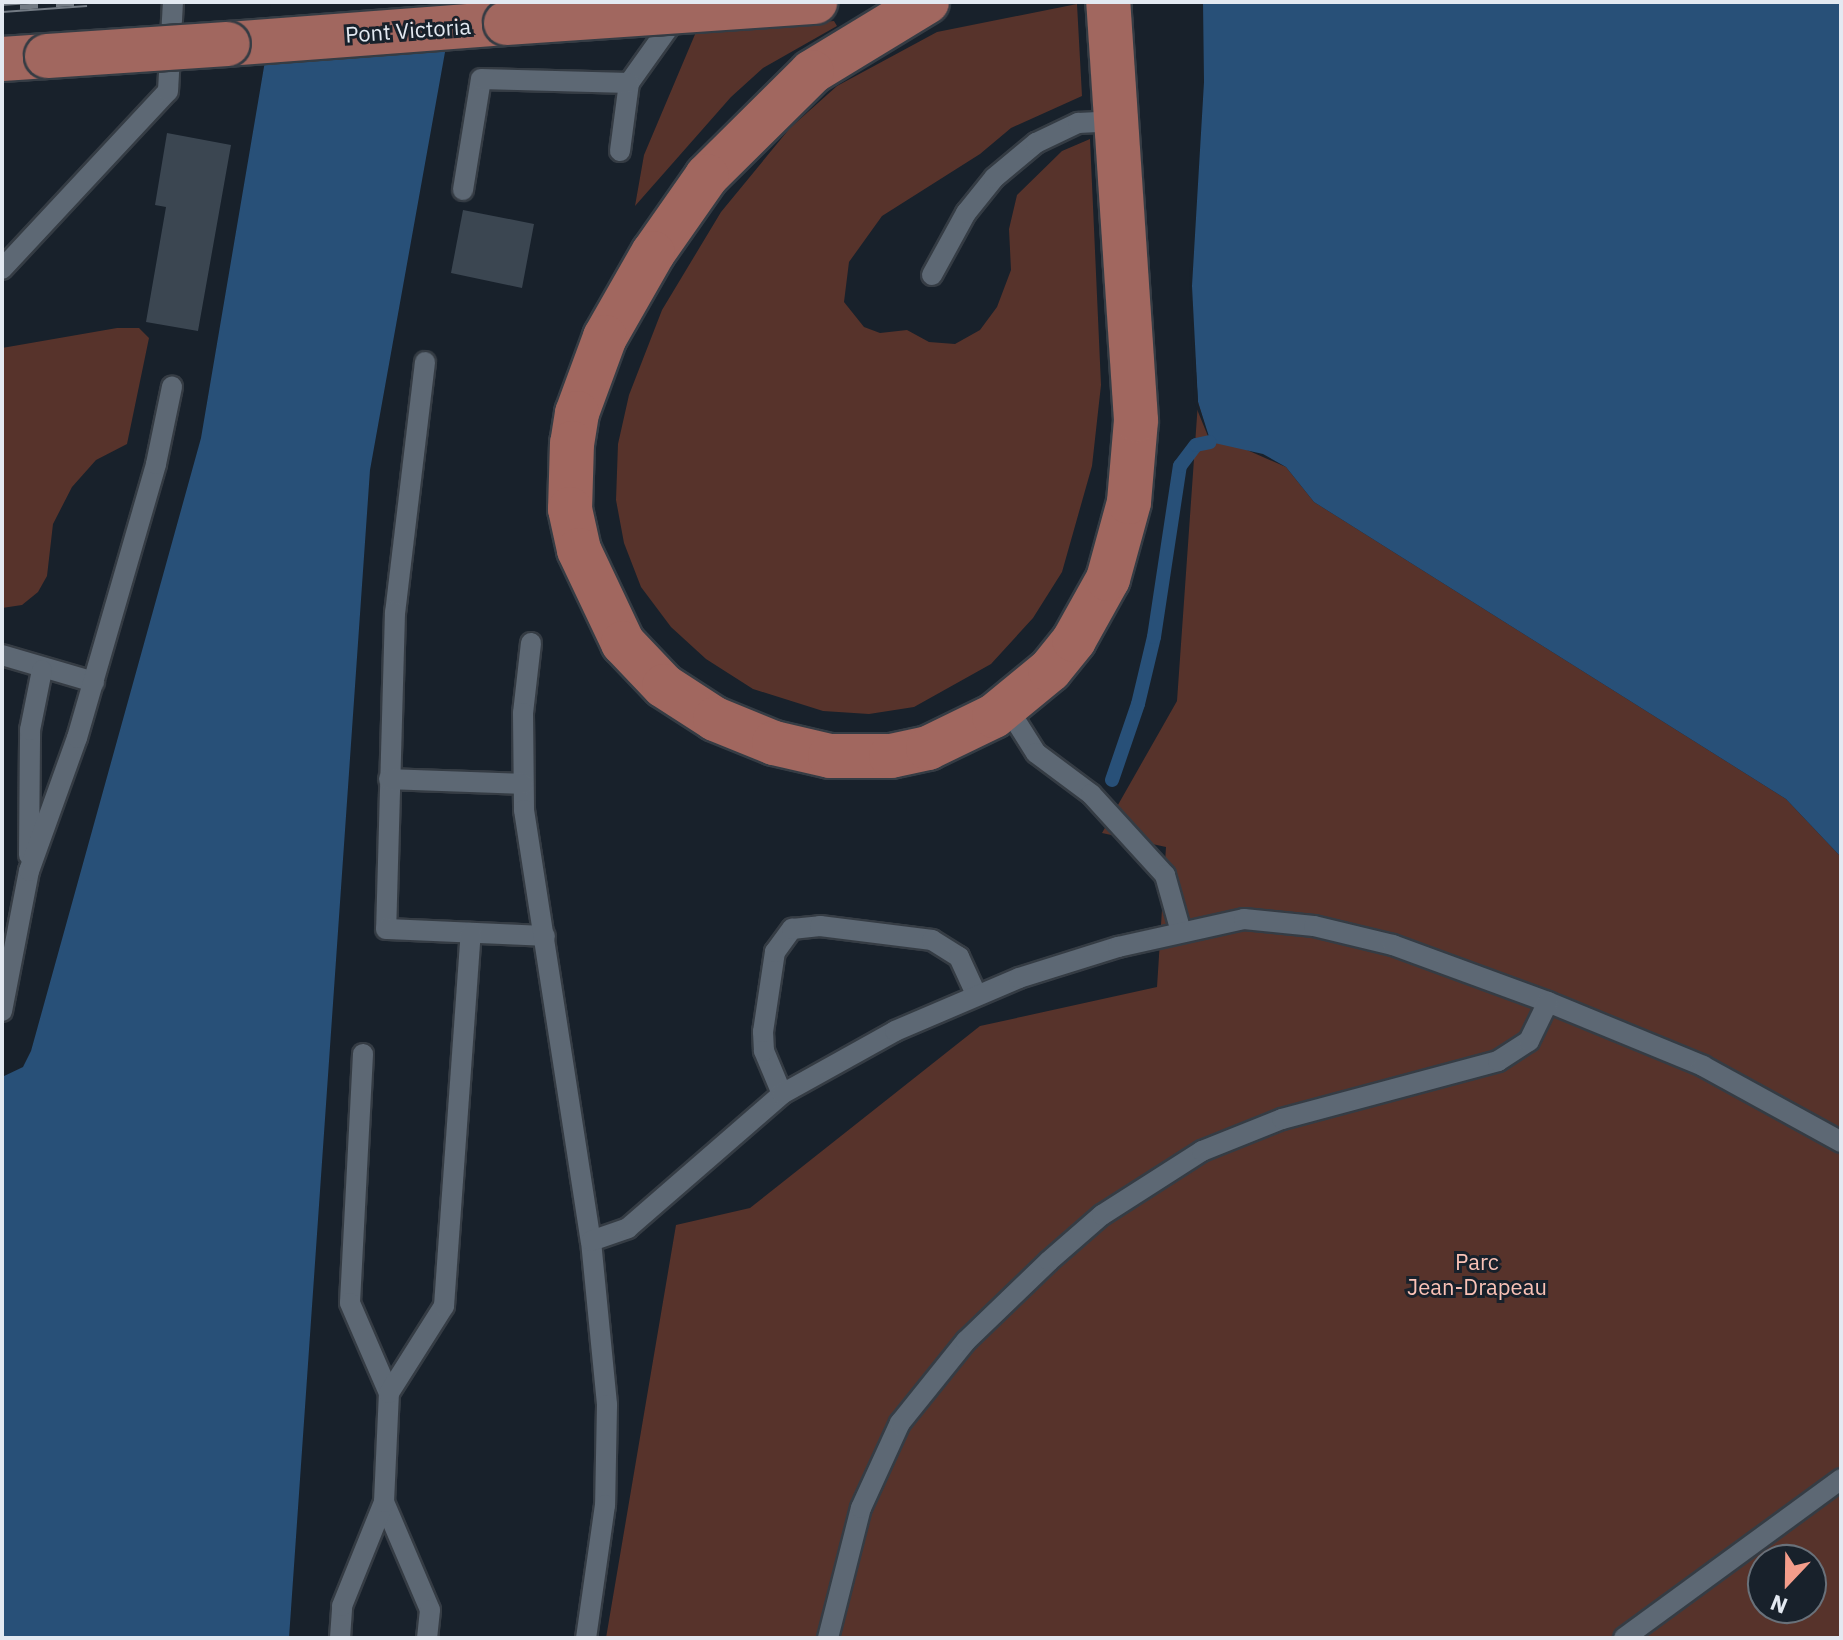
<!DOCTYPE html>
<html>
<head>
<meta charset="utf-8">
<style>
  body { margin:0 }
  #map { position:relative; width:1843px; height:1640px; overflow:hidden; background:#18212b; font-family:"IBM Plex Sans",sans-serif }
  div>[style] { position:absolute }
  .green>* { inset:0; background:#57332b }
  .water>* { inset:0; background:#285078 }
  .pier>* { inset:0; background:#18212b }
  .stream>* { height:14px; margin:-7px; padding:0 7px; transform-origin:7px; border-radius:7px; background:#285078 }
  .building>* { inset:0; background:#3b4651 }
  .roads { filter:drop-shadow(2px 0 #353c44) drop-shadow(-2px 0 #353c44) drop-shadow(0 2px #353c44) drop-shadow(0 -2px #353c44) }
  .lane>* { height:20px; margin:-10px; padding:0 10px; transform-origin:10px; border-radius:10px; background:#5d6874 }
  .primary>* { height:44px; margin:-22px; padding:0 22px; transform-origin:22px; border-radius:22px; background:#a1675f }
  .rail>* { height:9px; margin-top:-4.5px; transform-origin:0; background:repeating-linear-gradient(90deg,#18212b 0 18px,#737b84 0 36px); box-sizing:border-box; border-block:2px solid #737b84 }
  .bridges { filter:drop-shadow(2px 0 #353c44) drop-shadow(-2px 0 #353c44) drop-shadow(0 2px #353c44) drop-shadow(0 -2px #353c44) }
  .primary-bridge>* { height:44px; margin:-22px; padding:0 22px; transform-origin:22px; border-radius:22px; background:#a1675f }
  span { translate:-50% -50%; white-space:nowrap; text-align:center; line-height:1.15; -webkit-text-stroke:6px #18212b; paint-order:stroke }
  .street-label { font-size:22px; color:#e3e9f1 }
  .park-label { font-size:22px; color:#fac2b6 }
  .frame { position:absolute; inset:0; border:4px solid #e3e9f1; pointer-events:none }
  .north { position:absolute; left:1747px; top:1544px; width:80px; height:80px; box-sizing:border-box; background:#18212b; border:2px solid #69717a; border-radius:50%; rotate:202deg; font-size:22px; font-weight:700; line-height:32px; text-align:center; color:#e3e9f1 }
  .north::after { content:''; display:block; margin:auto; width:28px; height:36px; background:#f49d8b; clip-path:polygon(50% 0,100% 100%,50% 72%,0 100%) }
</style>
</head>
<body>
<div id="map">
  <div class="green">
    <div style="clip-path:polygon(1077px 4px,1082px 96px,1011px 128px,980px 154px,882px 216px,849px 262px,844px 302px,864px 327px,880px 333px,907px 330px,929px 342px,955px 344px,980px 330px,997px 307px,1011px 270px,1009px 229px,1017px 195px,1062px 151px,1090px 139px,1101px 385px,1092px 466px,1062px 572px,1033px 618px,991px 664px,914px 707px,869px 714px,823px 711px,753px 689px,706px 659px,671px 627px,641px 587px,624px 543px,616px 500px,618px 444px,629px 395px,662px 310px,721px 212px,790px 128px,837px 86px,937px 32px)"></div>
    <div style="clip-path:polygon(834px 21px,837px 26px,763px 68px,731px 97px,635px 206px,644px 155px,696px 32px)"></div>
    <div style="clip-path:polygon(117px 328px,139px 328px,149px 338px,127px 444px,96px 460px,72px 487px,53px 524px,47px 576px,38px 592px,22px 605px,2px 608px,2px 348px)"></div>
    <div style="clip-path:polygon(evenodd,1198px 402px,1238px 446px,1286px 467px,1314px 502px,1786px 799px,1841px 857px,1841px 1638px,606px 1638px,676px 1225px,750px 1208px,980px 1026px,1157px 987px,1166px 847px,1102px 833px,1177px 701px,1198px 402px,1763px 1560px,1811px 1560px,1811px 1608px,1763px 1608px,1763px 1560px)"></div>
  </div>
  <div class="water">
    <div style="clip-path:polygon(275px 2px,454px 2px,370px 470px,289px 1638px,2px 1638px,2px 1077px,23px 1067px,31px 1051px,201px 438px)"></div>
    <div style="clip-path:polygon(1203px 2px,1841px 2px,1841px 857px,1786px 799px,1314px 502px,1286px 467px,1263px 454px,1210px 442px,1198px 402px,1192px 286px,1204px 82px)"></div>
  </div>
  <div class="pier">
    <div style="clip-path:polygon(271px 2px,458px 2px,449px 49px,261px 61px)"></div>
    <div style="clip-path:polygon(1189px 266px,1198px 402px,1212px 446px,1194px 402px)"></div>
  </div>
  <div class="stream">
    <div style="left:1112px;top:780px;width:80px;rotate:-71.1deg"></div>
    <div style="left:1138px;top:704px;width:69px;rotate:-76.6deg"></div>
    <div style="left:1154px;top:637px;width:173px;rotate:-81.4deg"></div>
    <div style="left:1180px;top:466px;width:26px;rotate:-53deg"></div>
    <div style="left:1196px;top:445px;width:14px;rotate:-12deg"></div>
  </div>
  <div class="building">
    <div style="clip-path:polygon(167px 133px,231px 145px,198px 331px,146px 322px,166px 207px,155px 205px)"></div>
    <div style="clip-path:polygon(463px 210px,534px 224px,522px 288px,451px 273px)"></div>
  </div>
  <div class="roads">
    <div class="lane">
      <div style="left:620px;top:151px;width:69px;rotate:-82.5deg"></div>
      <div style="left:629px;top:83px;width:90px;rotate:-54.5deg"></div>
      <div style="left:463px;top:190px;width:112px;rotate:-80.8deg"></div>
      <div style="left:481px;top:79px;width:148px;rotate:1.5deg"></div>
      <div style="left:2px;top:269px;width:243px;rotate:-47deg"></div>
      <div style="left:168px;top:91px;width:89px;rotate:-86.8deg"></div>
      <div style="left:932px;top:275px;width:71px;rotate:-61.3deg"></div>
      <div style="left:966px;top:213px;width:45px;rotate:-51.3deg"></div>
      <div style="left:994px;top:178px;width:55px;rotate:-39.8deg"></div>
      <div style="left:1036px;top:143px;width:47px;rotate:-25.5deg"></div>
      <div style="left:1078px;top:123px;width:40px;rotate:-2.9deg"></div>
      <div style="left:425px;top:362px;width:252px;rotate:96.8deg"></div>
      <div style="left:395px;top:612px;width:317px;rotate:91.6deg"></div>
      <div style="left:386px;top:929px;width:159px;rotate:2.5deg"></div>
      <div style="left:531px;top:643px;width:70px;rotate:96.5deg"></div>
      <div style="left:523px;top:713px;width:97px;rotate:89.4deg"></div>
      <div style="left:524px;top:810px;width:436px;rotate:81.2deg"></div>
      <div style="left:591px;top:1241px;width:165px;rotate:84.4deg"></div>
      <div style="left:607px;top:1405px;width:100px;rotate:91.1deg"></div>
      <div style="left:605px;top:1505px;width:134px;rotate:98.1deg"></div>
      <div style="left:2px;top:655px;width:96px;rotate:16.4deg"></div>
      <div style="left:1007px;top:707px;width:54px;rotate:57.8deg"></div>
      <div style="left:1036px;top:753px;width:69px;rotate:36.7deg"></div>
      <div style="left:1091px;top:794px;width:110px;rotate:47.6deg"></div>
      <div style="left:1165px;top:875px;width:59px;rotate:74.3deg"></div>
      <div style="left:389px;top:779px;width:134px;rotate:2.1deg"></div>
      <div style="left:29px;top:855px;width:125px;rotate:-89.5deg"></div>
      <div style="left:30px;top:730px;width:61px;rotate:-78.7deg"></div>
      <div style="left:2px;top:1011px;width:143px;rotate:-79.1deg"></div>
      <div style="left:29px;top:871px;width:141px;rotate:-70.2deg"></div>
      <div style="left:77px;top:738px;width:285px;rotate:-73.9deg"></div>
      <div style="left:156px;top:464px;width:79px;rotate:-78.3deg"></div>
      <div style="left:363px;top:1054px;width:249px;rotate:93deg"></div>
      <div style="left:350px;top:1303px;width:98px;rotate:66.6deg"></div>
      <div style="left:782px;top:1094px;width:47px;rotate:-112.7deg"></div>
      <div style="left:764px;top:1051px;width:19px;rotate:-93deg"></div>
      <div style="left:763px;top:1032px;width:81px;rotate:-81.5deg"></div>
      <div style="left:775px;top:952px;width:29px;rotate:-54deg"></div>
      <div style="left:792px;top:929px;width:28px;rotate:-6deg"></div>
      <div style="left:820px;top:926px;width:113px;rotate:7.1deg"></div>
      <div style="left:932px;top:940px;width:32px;rotate:32deg"></div>
      <div style="left:959px;top:957px;width:41px;rotate:65.3deg"></div>
      <div style="left:591px;top:1241px;width:39px;rotate:-19deg"></div>
      <div style="left:628px;top:1228px;width:204px;rotate:-41deg"></div>
      <div style="left:782px;top:1094px;width:129px;rotate:-29.1deg"></div>
      <div style="left:895px;top:1031px;width:135px;rotate:-23.1deg"></div>
      <div style="left:1019px;top:978px;width:104px;rotate:-17.4deg"></div>
      <div style="left:1118px;top:947px;width:129px;rotate:-12.5deg"></div>
      <div style="left:1244px;top:919px;width:70px;rotate:5.7deg"></div>
      <div style="left:1314px;top:926px;width:81px;rotate:13.5deg"></div>
      <div style="left:1393px;top:945px;width:165px;rotate:20.2deg"></div>
      <div style="left:1548px;top:1002px;width:168px;rotate:22.4deg"></div>
      <div style="left:1703px;top:1066px;width:158px;rotate:28.8deg"></div>
      <div style="left:384px;top:1502px;width:117px;rotate:66.9deg"></div>
      <div style="left:430px;top:1610px;width:28px;rotate:96deg"></div>
      <div style="left:340px;top:1638px;width:32px;rotate:-86deg"></div>
      <div style="left:342px;top:1606px;width:112px;rotate:-68deg"></div>
      <div style="left:384px;top:1502px;width:109px;rotate:-87.4deg"></div>
      <div style="left:389px;top:1393px;width:103px;rotate:-57.7deg"></div>
      <div style="left:444px;top:1306px;width:374px;rotate:-85.9deg"></div>
      <div style="left:828px;top:1638px;width:134px;rotate:-75.8deg"></div>
      <div style="left:861px;top:1508px;width:94px;rotate:-65.4deg"></div>
      <div style="left:900px;top:1423px;width:105px;rotate:-51.2deg"></div>
      <div style="left:966px;top:1341px;width:115px;rotate:-43.9deg"></div>
      <div style="left:1049px;top:1261px;width:70px;rotate:-41deg"></div>
      <div style="left:1102px;top:1215px;width:119px;rotate:-32.6deg"></div>
      <div style="left:1202px;top:1151px;width:86px;rotate:-21.8deg"></div>
      <div style="left:1282px;top:1119px;width:224px;rotate:-15deg"></div>
      <div style="left:1498px;top:1061px;width:37px;rotate:-33deg"></div>
      <div style="left:1529px;top:1041px;width:43px;rotate:-64deg"></div>
      <div style="left:1624px;top:1638px;width:269px;rotate:-36.2deg"></div>
    </div>
    <div class="primary">
      <div style="left:927px;top:2px;width:135px;rotate:148.7deg"></div>
      <div style="left:812px;top:72px;width:148px;rotate:135.3deg"></div>
      <div style="left:707px;top:176px;width:94px;rotate:125deg"></div>
      <div style="left:653px;top:253px;width:97px;rotate:119.7deg"></div>
      <div style="left:605px;top:337px;width:81px;rotate:110.2deg"></div>
      <div style="left:577px;top:413px;width:30px;rotate:99deg"></div>
      <div style="left:572px;top:443px;width:66px;rotate:91.7deg"></div>
      <div style="left:570px;top:509px;width:42px;rotate:77.6deg"></div>
      <div style="left:579px;top:550px;width:103px;rotate:64.7deg"></div>
      <div style="left:623px;top:643px;width:59px;rotate:46.4deg"></div>
      <div style="left:664px;top:686px;width:61px;rotate:32.9deg"></div>
      <div style="left:715px;top:719px;width:64px;rotate:22.1deg"></div>
      <div style="left:774px;top:743px;width:57px;rotate:13.1deg"></div>
      <div style="left:830px;top:756px;width:61px"></div>
      <div style="left:891px;top:756px;width:38px;rotate:-12deg"></div>
      <div style="left:928px;top:748px;width:73px;rotate:-25.9deg"></div>
      <div style="left:994px;top:716px;width:72px;rotate:-39.4deg"></div>
      <div style="left:1050px;top:670px;width:38px;rotate:-51deg"></div>
      <div style="left:1074px;top:640px;width:70px;rotate:-60.9deg"></div>
      <div style="left:1108px;top:579px;width:80px;rotate:-74.7deg"></div>
      <div style="left:1129px;top:502px;width:82px;rotate:-85.1deg"></div>
      <div style="left:1136px;top:420px;width:419px;rotate:-93.8deg"></div>
      <div style="left:228px;top:44px;width:279px;rotate:-4.3deg"></div>
      <div style="left:2px;top:59px;width:45px;rotate:-3.8deg"></div>
    </div>
  </div>
  <div class="rail">
    <div style="left:2px;top:8px;width:85px;rotate:-4deg"></div>
  </div>
  <div class="bridges">
    <div class="primary-bridge">
      <div style="left:506px;top:23px;width:310px;rotate:-3.9deg"></div>
      <div style="left:47px;top:56px;width:181px;rotate:-3.8deg"></div>
    </div>
  </div>
  <div class="street-label">
    <span style="left:408px;top:30px;rotate:-4deg">Pont Victoria</span>
  </div>
  <div class="park-label">
    <span style="left:1477px;top:1274px">Parc<br>Jean-Drapeau</span>
  </div>
  <div class="frame"></div>
  <div class="north">N</div>
</div>
</body>
</html>
